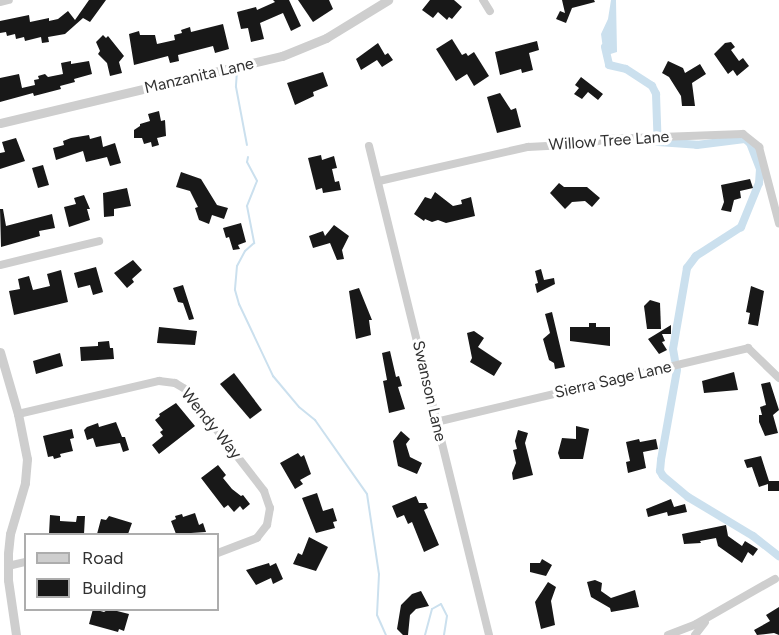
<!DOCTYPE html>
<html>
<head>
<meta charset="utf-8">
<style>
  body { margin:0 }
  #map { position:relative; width:779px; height:635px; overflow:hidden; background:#fff; font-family:Figtree,sans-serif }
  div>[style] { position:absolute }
  .water>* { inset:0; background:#cbe0ee }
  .stream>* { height:2px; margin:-1px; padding:0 1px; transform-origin:1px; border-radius:1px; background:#cbe0ee }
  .canal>* { height:8px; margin:-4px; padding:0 4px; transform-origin:4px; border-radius:4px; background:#cbe0ee }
  .building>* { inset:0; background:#181818 }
  .minor>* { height:8px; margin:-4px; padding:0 4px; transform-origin:4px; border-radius:4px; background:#cecece }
  .tertiary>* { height:9px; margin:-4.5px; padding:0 4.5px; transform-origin:4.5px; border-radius:4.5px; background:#cecece }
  span { translate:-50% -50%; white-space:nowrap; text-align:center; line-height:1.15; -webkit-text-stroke:6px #fff; paint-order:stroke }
  .street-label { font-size:16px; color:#313131 }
  .legend { position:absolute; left:24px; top:533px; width:195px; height:78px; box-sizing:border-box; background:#fff; border:2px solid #adadad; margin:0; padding:8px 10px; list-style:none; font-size:18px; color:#313131 }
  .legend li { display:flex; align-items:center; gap:12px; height:30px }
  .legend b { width:30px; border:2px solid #adadad }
</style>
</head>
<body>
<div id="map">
  <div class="water">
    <div style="clip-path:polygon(611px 0,616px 0,617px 52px,604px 56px,601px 34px,608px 19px)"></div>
  </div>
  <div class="stream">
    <div style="left:237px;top:71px;width:16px;rotate:94deg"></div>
    <div style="left:236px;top:87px;width:59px;rotate:79.3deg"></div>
    <div style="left:248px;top:157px;width:5px;rotate:101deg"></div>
    <div style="left:247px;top:162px;width:21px;rotate:62deg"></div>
    <div style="left:257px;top:181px;width:27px;rotate:112deg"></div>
    <div style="left:247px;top:206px;width:38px;rotate:79deg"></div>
    <div style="left:254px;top:243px;width:12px;rotate:138deg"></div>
    <div style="left:245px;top:251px;width:17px;rotate:118deg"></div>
    <div style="left:237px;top:266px;width:24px;rotate:95deg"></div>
    <div style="left:235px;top:290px;width:15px;rotate:74deg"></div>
    <div style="left:239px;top:304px;width:80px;rotate:64.7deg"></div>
    <div style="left:273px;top:376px;width:40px;rotate:50deg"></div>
    <div style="left:299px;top:407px;width:21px;rotate:39deg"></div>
    <div style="left:315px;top:420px;width:90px;rotate:54.9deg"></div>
    <div style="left:367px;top:494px;width:81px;rotate:81.5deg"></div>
    <div style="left:379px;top:574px;width:41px;rotate:92.8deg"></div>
    <div style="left:377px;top:615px;width:22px;rotate:66deg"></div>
    <div style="left:425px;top:635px;width:27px;rotate:-75deg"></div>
    <div style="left:432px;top:609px;width:10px;rotate:-29deg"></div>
    <div style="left:441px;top:604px;width:13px;rotate:63deg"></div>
    <div style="left:447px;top:616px;width:19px;rotate:99deg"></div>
  </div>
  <div class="canal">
    <div style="left:605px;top:47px;width:18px;rotate:77deg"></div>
    <div style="left:609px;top:65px;width:17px;rotate:13deg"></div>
    <div style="left:626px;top:69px;width:31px;rotate:33deg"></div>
    <div style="left:652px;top:86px;width:9px;rotate:63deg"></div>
    <div style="left:656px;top:94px;width:37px;rotate:88deg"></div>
    <div style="left:658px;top:142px;width:39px;rotate:4deg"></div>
    <div style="left:697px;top:145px;width:48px;rotate:-7.1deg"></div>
    <div style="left:745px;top:139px;width:6px;rotate:39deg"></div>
    <div style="left:750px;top:143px;width:28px;rotate:69deg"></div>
    <div style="left:760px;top:169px;width:14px;rotate:94deg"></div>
    <div style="left:759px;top:183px;width:48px;rotate:112.2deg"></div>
    <div style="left:741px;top:227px;width:54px;rotate:147.2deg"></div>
    <div style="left:696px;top:256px;width:15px;rotate:127deg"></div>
    <div style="left:687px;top:268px;width:82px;rotate:99.8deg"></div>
    <div style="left:673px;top:349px;width:11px;rotate:80deg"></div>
    <div style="left:677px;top:370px;width:91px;rotate:100.1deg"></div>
    <div style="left:661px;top:460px;width:11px;rotate:95deg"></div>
    <div style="left:660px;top:471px;width:6px;rotate:59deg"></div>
    <div style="left:663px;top:476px;width:33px;rotate:40deg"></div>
    <div style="left:688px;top:497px;width:76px;rotate:31deg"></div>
    <div style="left:753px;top:536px;width:33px;rotate:38deg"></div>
  </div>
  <div class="building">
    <div style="clip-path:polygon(89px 0,106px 0,90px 22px,83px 18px,65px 34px,48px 37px,49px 42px,42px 43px,41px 37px,25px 41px,24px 37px,16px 39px,15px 34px,7px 36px,6px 32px,0 33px,0 21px,29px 15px,30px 22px,49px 18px,49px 21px,58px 19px,68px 11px,75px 20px)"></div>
    <div style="clip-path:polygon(273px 0,289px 0,301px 26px,291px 31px,283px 13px,260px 23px,264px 39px,251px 42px,248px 28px,241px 29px,237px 12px,256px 7px,257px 10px,275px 2px)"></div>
    <div style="clip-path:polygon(298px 0,329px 0,333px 9px,313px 22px)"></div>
    <div style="clip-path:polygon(430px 0,454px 0,462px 7px,452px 19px,449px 17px,447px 20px,438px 12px,433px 18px,422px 10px)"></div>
    <div style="clip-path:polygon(562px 0,594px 0,595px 2px,572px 8px,566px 23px,556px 19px,560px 11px,565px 13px)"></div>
    <div style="clip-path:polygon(223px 24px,229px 49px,215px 53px,213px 46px,178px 55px,179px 61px,170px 63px,168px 56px,134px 65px,129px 34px,139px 31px,140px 35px,155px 35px,157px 44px,175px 40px,174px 35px,182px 33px,181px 30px,190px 27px,191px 32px)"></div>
    <div style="clip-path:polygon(103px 35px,106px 38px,108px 36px,124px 56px,119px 62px,122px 73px,110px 76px,107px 63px,98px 54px,100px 51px,96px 42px)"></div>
    <div style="clip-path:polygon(452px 39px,462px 55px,466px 53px,468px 56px,474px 52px,489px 76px,474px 86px,467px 74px,456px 81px,436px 49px)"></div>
    <div style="clip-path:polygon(537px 41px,539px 50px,529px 53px,533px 70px,522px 73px,521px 69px,500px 75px,495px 52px)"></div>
    <div style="clip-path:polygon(731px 42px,735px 47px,731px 50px,739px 61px,743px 58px,749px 66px,737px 76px,733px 70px,728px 74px,714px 54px,725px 43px)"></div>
    <div style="clip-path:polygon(378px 43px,385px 55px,388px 53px,393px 60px,382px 67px,377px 60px,361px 70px,356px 59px)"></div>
    <div style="clip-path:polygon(71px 61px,71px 64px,89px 61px,92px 74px,74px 79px,75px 82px,60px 86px,61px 89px,34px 96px,33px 93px,0 102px,0 78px,19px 74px,22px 88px,35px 85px,34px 80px,39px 79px,38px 76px,45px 74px,48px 77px,63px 74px,61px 63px)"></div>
    <div style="clip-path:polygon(668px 61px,683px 68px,685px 73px,700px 64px,706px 74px,692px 83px,695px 106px,682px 106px,681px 96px,669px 77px,662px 73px)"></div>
    <div style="clip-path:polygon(323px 72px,328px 86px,313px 92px,314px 96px,295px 105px,287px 83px)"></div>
    <div style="clip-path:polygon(581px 77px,603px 94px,598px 100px,588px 92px,582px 99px,574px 94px,579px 88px,575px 85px)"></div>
    <div style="clip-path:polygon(500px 93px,511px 110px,516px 108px,521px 127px,497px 133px,487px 97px)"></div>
    <div style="clip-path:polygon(159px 111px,161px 121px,165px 120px,166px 136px,157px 138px,159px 145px,152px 147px,151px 142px,144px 144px,142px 138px,134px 138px,134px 130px,140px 126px,140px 124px,150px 121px,148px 114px)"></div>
    <div style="clip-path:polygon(89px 135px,90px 139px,101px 136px,103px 147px,115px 143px,121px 163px,110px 166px,107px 157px,86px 162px,83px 151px,56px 160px,53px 148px,64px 145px,63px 141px,71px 138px)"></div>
    <div style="clip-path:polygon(16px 138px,25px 161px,0 169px,0 153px,5px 152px,2px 142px)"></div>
    <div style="clip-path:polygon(321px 155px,322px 160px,334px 156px,337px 168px,332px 169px,335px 182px,339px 181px,341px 190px,323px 193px,322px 188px,316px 190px,308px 158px)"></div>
    <div style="clip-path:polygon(43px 165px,49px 185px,38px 188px,32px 168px)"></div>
    <div style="clip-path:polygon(181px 172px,201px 179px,217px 205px,228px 208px,224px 219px,212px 215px,209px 224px,199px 220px,195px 208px,198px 207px,190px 191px,176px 187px)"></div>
    <div style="clip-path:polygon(750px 179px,753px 188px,740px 191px,741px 198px,734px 200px,731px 212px,721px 210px,724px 202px,721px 185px)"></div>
    <div style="clip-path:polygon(559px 183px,564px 187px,587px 187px,600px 198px,592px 207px,585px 201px,572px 202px,565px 209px,550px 193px)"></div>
    <div style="clip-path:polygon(127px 188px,131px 206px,114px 209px,114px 216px,104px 217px,103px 193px)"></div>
    <div style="clip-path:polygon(435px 192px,453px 206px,462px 204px,461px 200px,471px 197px,475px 216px,446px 223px,438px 220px,432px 222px,425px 219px,424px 221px,414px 214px,425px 197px,431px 199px)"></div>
    <div style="clip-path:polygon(84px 195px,90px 209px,87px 209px,90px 220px,69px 227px,64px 207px,76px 204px,74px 198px)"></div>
    <div style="clip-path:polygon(0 209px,3px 209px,6px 226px,52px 214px,55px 228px,39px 231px,40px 236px,1px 247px)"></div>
    <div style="clip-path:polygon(241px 223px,246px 242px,238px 245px,240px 249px,233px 250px,229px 237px,226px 238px,223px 228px)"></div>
    <div style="clip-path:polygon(334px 225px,349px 236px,342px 250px,344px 259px,337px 260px,330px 243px,313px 248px,309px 236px,323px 231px,325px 236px)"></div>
    <div style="clip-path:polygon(133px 260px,142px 270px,132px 279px,134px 282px,127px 288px,114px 273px)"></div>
    <div style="clip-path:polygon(96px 267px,103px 292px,93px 295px,90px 285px,78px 288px,74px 273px)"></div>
    <div style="clip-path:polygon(541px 269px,544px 280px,554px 278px,555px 284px,537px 293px,535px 284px,538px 283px,535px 271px)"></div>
    <div style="clip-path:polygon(61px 270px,68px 302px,14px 315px,9px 291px,20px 289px,18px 279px,29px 276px,33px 290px,50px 286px,47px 274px)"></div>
    <div style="clip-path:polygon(183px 285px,194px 319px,189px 320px,183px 303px,178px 302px,173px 288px)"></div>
    <div style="clip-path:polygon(751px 286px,764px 291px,758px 326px,748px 324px,750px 313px,746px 312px)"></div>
    <div style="clip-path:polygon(359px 288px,372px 320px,369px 320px,371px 335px,356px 339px,349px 291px)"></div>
    <div style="clip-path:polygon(650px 300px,660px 303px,661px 329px,647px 329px,644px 306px)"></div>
    <div style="clip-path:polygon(552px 312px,565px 367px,555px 369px,554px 363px,549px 360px,543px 339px,550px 333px,545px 314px)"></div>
    <div style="clip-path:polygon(589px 323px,596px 323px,596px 327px,610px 327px,610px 346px,570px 341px,570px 327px,589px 327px)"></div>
    <div style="clip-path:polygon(671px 325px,671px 334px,662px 334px,665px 341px,662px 342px,667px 350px,659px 354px,648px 339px)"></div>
    <div style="clip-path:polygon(159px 327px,197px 331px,195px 345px,157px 343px)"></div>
    <div style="clip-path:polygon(474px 331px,484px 338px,478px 347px,502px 363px,494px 376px,470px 362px,472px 358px,467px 333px)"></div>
    <div style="clip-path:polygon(109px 341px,110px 348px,113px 348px,114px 359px,81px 361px,80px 347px,98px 346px,98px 342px)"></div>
    <div style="clip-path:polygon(390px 351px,396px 377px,399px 376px,402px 386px,398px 387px,405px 409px,389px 413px,383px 381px,387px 380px,382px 353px)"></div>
    <div style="clip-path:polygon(60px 353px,63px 366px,36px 374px,33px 361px)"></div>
    <div style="clip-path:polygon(734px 372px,738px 390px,704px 393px,702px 381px)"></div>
    <div style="clip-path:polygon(234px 373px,262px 410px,250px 419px,220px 384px)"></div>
    <div style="clip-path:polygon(770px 382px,779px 410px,773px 415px,778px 433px,765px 436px,759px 422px,759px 415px,762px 415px,760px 407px,766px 405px,761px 384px)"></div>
    <div style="clip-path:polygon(176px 403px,195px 426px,159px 454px,152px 445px,163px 436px,160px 432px,163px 430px,155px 420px,160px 416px,159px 414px)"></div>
    <div style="clip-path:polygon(116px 422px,122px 437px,125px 437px,129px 450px,123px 452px,120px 443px,96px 447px,93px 438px,87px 440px,84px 430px,87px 427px,98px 423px,99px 427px)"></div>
    <div style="clip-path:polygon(576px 426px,589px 429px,583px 459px,560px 459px,558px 453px,562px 438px,576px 439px)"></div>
    <div style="clip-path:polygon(72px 429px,74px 438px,70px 439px,73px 451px,60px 454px,61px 457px,54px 459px,53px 456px,48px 457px,43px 436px)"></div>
    <div style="clip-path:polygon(518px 430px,528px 433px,525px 443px,533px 475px,513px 480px,512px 473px,516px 463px,513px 450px,517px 449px,515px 441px)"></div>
    <div style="clip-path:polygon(401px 431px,410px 439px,406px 444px,410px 457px,422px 463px,417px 474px,398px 466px,393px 441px)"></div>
    <div style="clip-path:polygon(639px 439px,640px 442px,656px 439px,658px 449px,643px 452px,646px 468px,628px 473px,626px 462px,630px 461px,626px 442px)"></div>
    <div style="clip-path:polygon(298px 453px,301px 457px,304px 455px,311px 474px,300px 480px,303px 484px,295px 489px,280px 463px)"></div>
    <div style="clip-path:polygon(761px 456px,769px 481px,779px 481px,779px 491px,768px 491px,768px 484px,759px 487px,752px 467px,747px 468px,744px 460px)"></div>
    <div style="clip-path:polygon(218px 465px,226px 475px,223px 478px,232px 489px,241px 496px,243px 495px,250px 504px,243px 510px,240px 506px,234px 512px,228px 505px,224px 508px,201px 478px)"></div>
    <div style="clip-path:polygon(317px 493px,323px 511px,333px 508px,337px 521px,333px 522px,335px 528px,316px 533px,302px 498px)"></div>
    <div style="clip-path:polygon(416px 496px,419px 503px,426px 503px,428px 508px,424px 510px,439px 545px,424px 552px,412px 522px,408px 524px,404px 515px,397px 518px,392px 506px)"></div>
    <div style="clip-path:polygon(671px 499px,674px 507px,685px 504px,687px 512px,668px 516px,667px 512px,648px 517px,646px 509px)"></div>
    <div style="clip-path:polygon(195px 513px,199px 525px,203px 523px,206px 532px,176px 534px,171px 521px,176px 519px,175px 516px,182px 514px,183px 517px)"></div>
    <div style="clip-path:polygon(50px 515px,60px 516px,60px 521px,76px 522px,77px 516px,85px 516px,84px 534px,49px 534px)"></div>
    <div style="clip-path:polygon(109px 516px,132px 523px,128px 534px,97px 534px,101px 519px,106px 520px)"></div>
    <div style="clip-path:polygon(726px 525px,728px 536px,742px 546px,745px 541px,758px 549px,753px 556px,748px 552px,742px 563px,718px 546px,716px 538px,700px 541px,701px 543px,684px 544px,682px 534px)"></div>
    <div style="clip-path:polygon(309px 537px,328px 547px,316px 571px,293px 564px,298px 553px,302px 555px)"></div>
    <div style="clip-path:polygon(542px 559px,552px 565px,546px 576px,530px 572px,530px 563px,540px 563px)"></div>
    <div style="clip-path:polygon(269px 563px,270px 566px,276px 563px,283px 579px,273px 584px,271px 578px,256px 585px,246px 570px)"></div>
    <div style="clip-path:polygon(595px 580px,602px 583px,601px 591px,611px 598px,635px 590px,639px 607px,611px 612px,610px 608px,591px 597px,587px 582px)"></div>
    <div style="clip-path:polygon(548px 582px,556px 587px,551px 601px,555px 625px,541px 629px,535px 602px)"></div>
    <div style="clip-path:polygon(421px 591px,429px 606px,416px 609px,410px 615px,408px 635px,403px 635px,397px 629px,401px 605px,412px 594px)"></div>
    <div style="clip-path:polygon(779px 607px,779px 635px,774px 633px,757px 635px,754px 630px,770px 621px,766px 615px)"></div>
    <div style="clip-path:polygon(93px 609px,104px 612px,109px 609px,129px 614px,124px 631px,119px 629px,118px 632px,89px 624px)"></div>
  </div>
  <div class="minor">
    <div style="left:483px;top:0;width:13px;rotate:58deg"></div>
    <div style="left:0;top:2px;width:9px;rotate:-13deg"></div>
    <div style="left:369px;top:146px;width:504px;rotate:76.21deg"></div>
    <div style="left:379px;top:181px;width:153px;rotate:-12.9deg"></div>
    <div style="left:528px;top:147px;width:57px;rotate:-3deg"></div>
    <div style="left:585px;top:144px;width:22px;rotate:-13deg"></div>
    <div style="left:606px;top:139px;width:137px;rotate:-2.1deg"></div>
    <div style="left:743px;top:134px;width:21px;rotate:39deg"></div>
    <div style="left:759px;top:147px;width:79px;rotate:75.3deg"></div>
    <div style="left:0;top:265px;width:102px;rotate:-13.6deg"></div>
    <div style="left:18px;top:414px;width:145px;rotate:-13.2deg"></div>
    <div style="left:159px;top:381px;width:16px;rotate:7deg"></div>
    <div style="left:175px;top:383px;width:12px;rotate:31deg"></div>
    <div style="left:185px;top:389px;width:129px;rotate:52.2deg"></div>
    <div style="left:264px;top:491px;width:18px;rotate:71deg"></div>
    <div style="left:270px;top:508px;width:17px;rotate:100deg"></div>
    <div style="left:267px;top:525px;width:16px;rotate:128deg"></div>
    <div style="left:257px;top:538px;width:42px;rotate:159deg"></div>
    <div style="left:436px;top:422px;width:321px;rotate:-13.3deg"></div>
    <div style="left:748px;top:348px;width:43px;rotate:44.1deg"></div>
    <div style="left:8px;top:566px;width:18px;rotate:-13deg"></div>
    <div style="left:668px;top:635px;width:30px;rotate:-21deg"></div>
    <div style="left:696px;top:624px;width:91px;rotate:-29.7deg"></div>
    <div style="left:695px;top:635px;width:16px;rotate:-52deg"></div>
  </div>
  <div class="tertiary">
    <div style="left:0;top:123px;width:290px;rotate:-13.4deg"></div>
    <div style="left:282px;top:56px;width:48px;rotate:-22.2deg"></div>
    <div style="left:326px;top:38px;width:73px;rotate:-31.5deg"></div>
    <div style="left:0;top:352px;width:65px;rotate:73.8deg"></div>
    <div style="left:18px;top:414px;width:46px;rotate:78.7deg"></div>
    <div style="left:27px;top:459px;width:24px;rotate:95deg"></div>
    <div style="left:25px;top:483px;width:53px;rotate:106.4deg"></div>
    <div style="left:10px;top:534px;width:20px;rotate:96deg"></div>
    <div style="left:8px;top:554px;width:26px;rotate:90deg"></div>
    <div style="left:8px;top:580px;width:56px;rotate:81.7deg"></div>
  </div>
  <div class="street-label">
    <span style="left:199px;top:76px;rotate:-13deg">Manzanita Lane</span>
    <span style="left:609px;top:141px;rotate:-4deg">Willow Tree Lane</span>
    <span style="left:613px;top:380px;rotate:-13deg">Sierra Sage Lane</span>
    <span style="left:429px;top:391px;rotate:77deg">Swanson Lane</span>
    <span style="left:211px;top:424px;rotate:51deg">Wendy Way</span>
  </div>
  <ul class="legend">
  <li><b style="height:8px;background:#cecece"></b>Road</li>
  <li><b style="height:16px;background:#181818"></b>Building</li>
  </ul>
</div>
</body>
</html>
